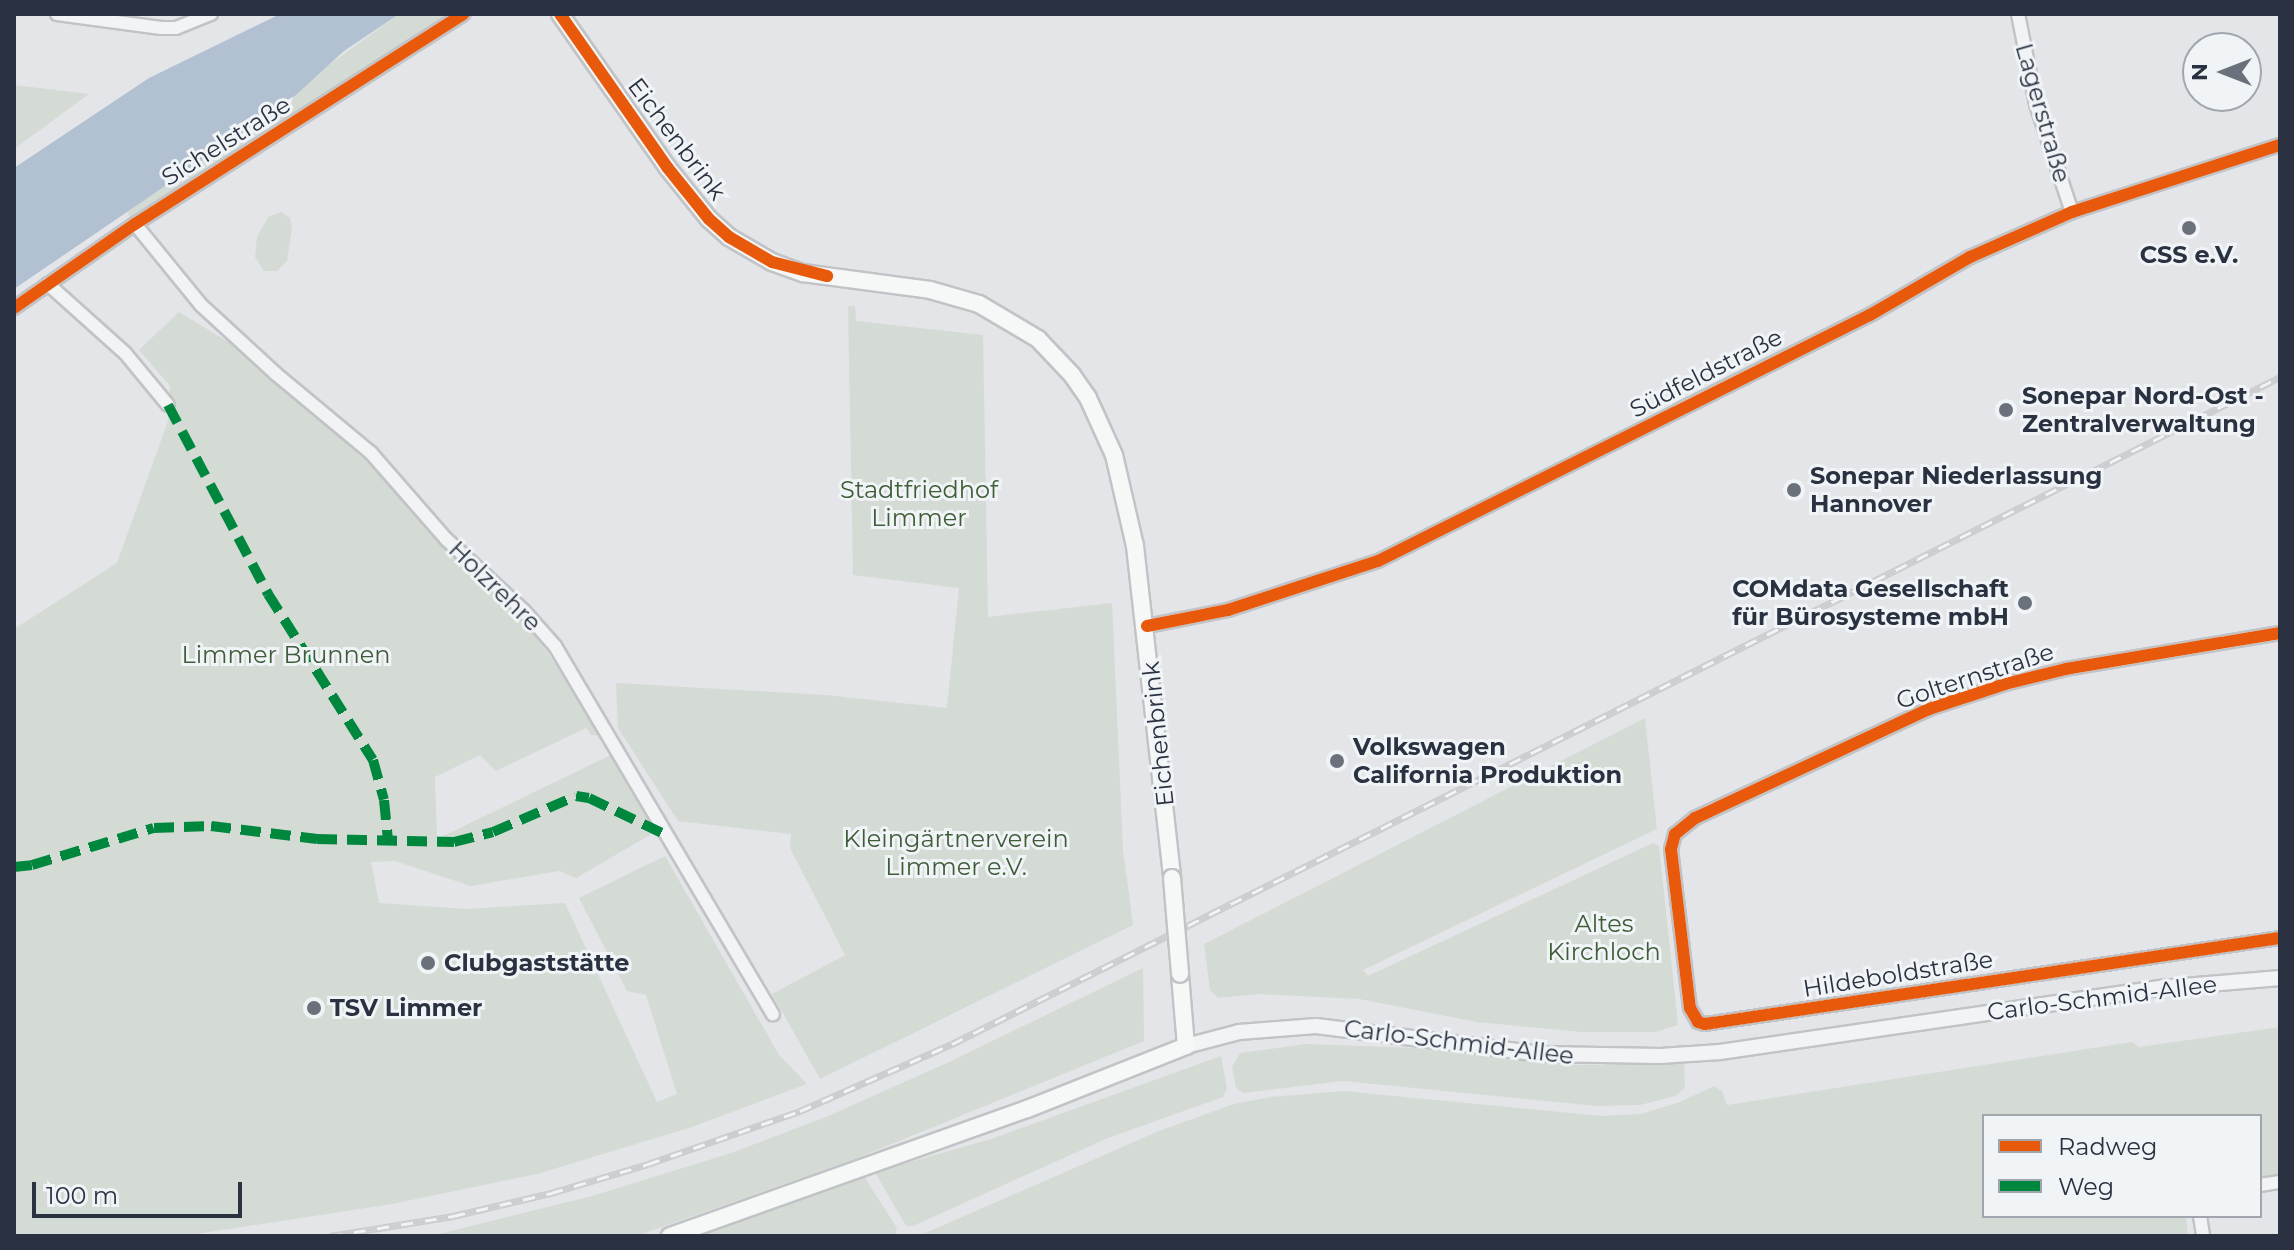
<!DOCTYPE html>
<html>
<head>
<meta charset="utf-8">
<style>
  body { margin:0 }
  #map { position:relative; width:2294px; height:1250px; overflow:hidden; background:#e3e5e8; font-family:Montserrat,sans-serif }
  div>[style] { position:absolute }
  .green>* { inset:0; background:#d4dbd4 }
  .water>* { inset:0; background:#b2c1d2 }
  .roads { filter:drop-shadow(2px 0 #c1c3c6) drop-shadow(-2px 0 #c1c3c6) drop-shadow(0 2px #c1c3c6) drop-shadow(0 -2px #c1c3c6) }
  .minor>* { height:12px; margin:-6px; padding:0 6px; transform-origin:6px; border-radius:6px; background:#f2f3f5 }
  .tertiary>* { height:14px; margin:-7px; padding:0 7px; transform-origin:7px; border-radius:7px; background:#f2f3f5 }
  .secondary>* { height:16px; margin:-8px; padding:0 8px; transform-origin:8px; border-radius:8px; background:#f6f7f7 }
  .rail>* { height:7px; margin-top:-3.5px; transform-origin:0; background:repeating-linear-gradient(90deg,#f1f4f7 0 12px,#cccdd0 0 24px); box-sizing:border-box; border-block:2px solid #cccdd0 }
  .bridges { filter:drop-shadow(2px 0 #c1c3c6) drop-shadow(-2px 0 #c1c3c6) drop-shadow(0 2px #c1c3c6) drop-shadow(0 -2px #c1c3c6) }
  .secondary-bridge>* { height:16px; margin:-8px; padding:0 8px; transform-origin:8px; border-radius:8px; background:#f6f7f7 }
  .quiet>* { height:10px; margin-top:-5px; transform-origin:0; background:repeating-linear-gradient(90deg,#00873e 0 20px,transparent 0 30px) }
  .cycleway>* { height:12px; margin:-6px; padding:0 6px; transform-origin:6px; border-radius:6px; background:#e8590c }
  .dots>* { width:22px; height:22px; translate:-50% -50%; box-sizing:border-box; border:4px solid #f1f4f7; border-radius:50% }
  span { translate:-50% -50%; white-space:nowrap; text-align:center; line-height:1.15; -webkit-text-stroke:6px #f1f4f7; paint-order:stroke }
  .street-label { font-size:24px; color:#2a3241 }
  .poi-label { font-size:24px; color:#2a3241; font-weight:700 }
  .left { translate:0 -50%; text-align:left }
  .right { translate:-100% -50%; text-align:right }
  .park-label { font-size:24px; color:#3f5d38 }
  .frame { position:absolute; inset:0; border:16px solid #2a3241; pointer-events:none }
  .legend { position:absolute; left:1982px; top:1114px; width:280px; height:104px; box-sizing:border-box; background:#f1f4f7; border:2px solid #a1a6ae; margin:0; padding:10px 14px; list-style:none; font-size:24px; color:#2a3241 }
  .legend li { display:flex; align-items:center; gap:16px; height:40px }
  .legend b { width:40px; border:2px solid #a1a6ae }
  .north { position:absolute; left:2182px; top:32px; width:80px; height:80px; box-sizing:border-box; background:#f1f4f7; border:2px solid #a1a6ae; border-radius:50%; rotate:270deg; font-size:22px; font-weight:700; line-height:32px; text-align:center; color:#2a3241 }
  .north::after { content:''; display:block; margin:auto; width:28px; height:36px; background:#6b717b; clip-path:polygon(50% 0,100% 100%,50% 72%,0 100%) }
  .scale { position:absolute; left:32px; top:1182px; width:210px; height:36px; box-sizing:border-box; border:4px solid #2a3241; border-top:0; padding-left:10px; font-size:24px; line-height:28px; white-space:nowrap; color:#2a3241; -webkit-text-stroke:6px #f1f4f7; paint-order:stroke }
</style>
</head>
<body>
<div id="map">
  <div class="green">
    <div style="clip-path:polygon(399px 14px,464px 14px,135px 224px,127px 212px)"></div>
    <div style="clip-path:polygon(14px 85px,89px 94px,14px 149px)"></div>
    <div style="clip-path:polygon(281px 212px,290px 218px,292px 227px,287px 261px,277px 271px,264px 271px,255px 257px,257px 237px,268px 217px)"></div>
    <div style="clip-path:polygon(848px 306px,855px 306px,856px 321px,983px 335px,988px 617px,1112px 603px,1123px 850px,1133px 925px,820px 1079px,772px 994px,845px 955px,790px 848px,791px 834px,678px 821px,618px 728px,616px 683px,826px 695px,947px 708px,959px 588px,853px 575px)"></div>
    <div style="clip-path:polygon(179px 312px,245px 352px,363px 450px,459px 559px,536px 635px,602px 735px,591px 735px,586px 728px,496px 771px,480px 755px,435px 777px,437px 839px,613px 754px,652px 819px,650px 835px,576px 878px,559px 871px,471px 886px,395px 861px,371px 862px,379px 903px,466px 909px,565px 903px,657px 1102px,677px 1094px,646px 995px,627px 991px,579px 898px,665px 856px,779px 1055px,807px 1084px,692px 1127px,537px 1174px,392px 1204px,183px 1236px,14px 1236px,14px 629px,117px 563px,168px 421px,170px 386px,139px 350px)"></div>
    <div style="clip-path:polygon(1645px 718px,1657px 829px,1363px 970px,1368px 976px,1653px 843px,1659px 846px,1678px 1025px,1655px 1032px,1581px 1032px,1477px 1022px,1359px 999px,1259px 994px,1218px 998px,1210px 990px,1204px 944px)"></div>
    <div style="clip-path:polygon(1143px 968px,1144px 1041px,855px 1159px,636px 1236px,431px 1236px,592px 1196px,731px 1153px,826px 1117px,949px 1062px)"></div>
    <div style="clip-path:polygon(2280px 1027px,2280px 1175px,2260px 1178px,2260px 1116px,1984px 1116px,1984px 1216px,2186px 1216px,2188px 1236px,923px 1234px,1159px 1131px,1234px 1104px,1271px 1097px,1343px 1091px,1602px 1116px,1641px 1114px,1680px 1102px,1714px 1086px,1722px 1091px,1727px 1105px,2132px 1042px,2139px 1047px)"></div>
    <div style="clip-path:polygon(1306px 1044px,1416px 1048px,1565px 1065px,1684px 1064px,1685px 1088px,1675px 1096px,1640px 1105px,1597px 1106px,1343px 1081px,1243px 1093px,1236px 1088px,1232px 1067px,1240px 1053px)"></div>
    <div style="clip-path:polygon(1221px 1056px,1227px 1089px,1223px 1097px,1108px 1138px,913px 1226px,906px 1226px,875px 1172px,991px 1139px)"></div>
    <div style="clip-path:polygon(863px 1175px,897px 1228px,895px 1234px,679px 1236px)"></div>
  </div>
  <div class="water">
    <div style="clip-path:polygon(280px 14px,399px 14px,344px 51px,287px 103px,14px 289px,14px 168px,149px 78px)"></div>
  </div>
  <div class="roads">
    <div class="minor">
      <div style="left:57px;top:14px;width:105px;rotate:7.7deg"></div>
      <div style="left:161px;top:28px;width:15px"></div>
      <div style="left:176px;top:28px;width:38px;rotate:-22deg"></div>
      <div style="left:2018px;top:14px;width:92px;rotate:78.7deg"></div>
      <div style="left:2036px;top:104px;width:114px;rotate:71.6deg"></div>
      <div style="left:135px;top:224px;width:104px;rotate:50.8deg"></div>
      <div style="left:201px;top:305px;width:102px;rotate:42.6deg"></div>
      <div style="left:276px;top:374px;width:124px;rotate:39.7deg"></div>
      <div style="left:371px;top:453px;width:114px;rotate:48.9deg"></div>
      <div style="left:446px;top:539px;width:106px;rotate:42.7deg"></div>
      <div style="left:524px;top:611px;width:47px;rotate:48.5deg"></div>
      <div style="left:555px;top:646px;width:428px;rotate:59.4deg"></div>
      <div style="left:48px;top:284px;width:103px;rotate:41.9deg"></div>
      <div style="left:125px;top:353px;width:67px;rotate:50.4deg"></div>
      <div style="left:14px;top:308px;width:147px;rotate:-34.8deg"></div>
      <div style="left:135px;top:224px;width:390px;rotate:-32.6deg"></div>
      <div style="left:1147px;top:626px;width:83px;rotate:-11.2deg"></div>
      <div style="left:1228px;top:610px;width:158px;rotate:-18.1deg"></div>
      <div style="left:1378px;top:561px;width:550px;rotate:-26.57deg"></div>
      <div style="left:1870px;top:315px;width:116px;rotate:-30.1deg"></div>
      <div style="left:1970px;top:257px;width:111px;rotate:-23.8deg"></div>
      <div style="left:2072px;top:212px;width:219px;rotate:-17.9deg"></div>
      <div style="left:2280px;top:633px;width:217px;rotate:170.5deg"></div>
      <div style="left:2066px;top:669px;width:63px;rotate:166.2deg"></div>
      <div style="left:2005px;top:684px;width:80px;rotate:161.8deg"></div>
      <div style="left:1929px;top:709px;width:258px;rotate:155deg"></div>
      <div style="left:1695px;top:818px;width:26px;rotate:141deg"></div>
      <div style="left:1675px;top:834px;width:16px;rotate:105deg"></div>
      <div style="left:1671px;top:849px;width:160px;rotate:83.2deg"></div>
      <div style="left:1690px;top:1008px;width:16px;rotate:60deg"></div>
      <div style="left:1698px;top:1022px;width:7px;rotate:16deg"></div>
      <div style="left:1705px;top:1024px;width:581px;rotate:-8.51deg"></div>
      <div style="left:2260px;top:1185px;width:20px;rotate:-9deg"></div>
      <div style="left:2200px;top:1216px;width:20px;rotate:81deg"></div>
    </div>
    <div class="tertiary">
      <div style="left:1186px;top:1046px;width:55px;rotate:-14.8deg"></div>
      <div style="left:1239px;top:1032px;width:77px;rotate:-4.5deg"></div>
      <div style="left:1316px;top:1026px;width:227px;rotate:7.1deg"></div>
      <div style="left:1541px;top:1054px;width:120px;rotate:1deg"></div>
      <div style="left:1661px;top:1056px;width:59px;rotate:-3.9deg"></div>
      <div style="left:1720px;top:1052px;width:446px;rotate:-8.3deg"></div>
      <div style="left:2161px;top:988px;width:119px;rotate:-4.8deg"></div>
    </div>
    <div class="secondary">
      <div style="left:560px;top:14px;width:187px;rotate:55deg"></div>
      <div style="left:667px;top:167px;width:67px;rotate:51.1deg"></div>
      <div style="left:709px;top:219px;width:27px;rotate:42deg"></div>
      <div style="left:729px;top:237px;width:50px;rotate:30.2deg"></div>
      <div style="left:772px;top:262px;width:33px;rotate:20deg"></div>
      <div style="left:803px;top:273px;width:128px;rotate:7.6deg"></div>
      <div style="left:930px;top:290px;width:51px;rotate:15.9deg"></div>
      <div style="left:979px;top:304px;width:69px;rotate:30.7deg"></div>
      <div style="left:1038px;top:339px;width:50px;rotate:46.6deg"></div>
      <div style="left:1072px;top:375px;width:28px;rotate:55deg"></div>
      <div style="left:1088px;top:398px;width:63px;rotate:65.5deg"></div>
      <div style="left:1114px;top:455px;width:93px;rotate:77deg"></div>
      <div style="left:1135px;top:546px;width:334px;rotate:83.6deg"></div>
      <div style="left:670px;top:1236px;width:379px;rotate:-19.6deg"></div>
      <div style="left:1027px;top:1109px;width:171px;rotate:-21.6deg"></div>
      <div style="left:1186px;top:1046px;width:72px;rotate:-94.8deg"></div>
    </div>
  </div>
  <div class="rail">
    <div style="left:330px;top:1236px;width:125px;rotate:-9.2deg"></div>
    <div style="left:453px;top:1216px;width:101px;rotate:-13.2deg"></div>
    <div style="left:551px;top:1193px;width:101px;rotate:-16.6deg"></div>
    <div style="left:648px;top:1164px;width:161px;rotate:-19.2deg"></div>
    <div style="left:800px;top:1111px;width:166px;rotate:-23.8deg"></div>
    <div style="left:952px;top:1044px;width:1486px;rotate:-26.67deg"></div>
  </div>
  <div class="bridges">
    <div class="secondary-bridge">
      <div style="left:1172px;top:878px;width:96px;rotate:85.2deg"></div>
    </div>
  </div>
  <div class="quiet">
    <div style="left:168px;top:405px;width:214px;rotate:62.1deg"></div>
    <div style="left:268px;top:594px;width:196px;rotate:57.7deg"></div>
    <div style="left:373px;top:760px;width:41px;rotate:74.6deg"></div>
    <div style="left:384px;top:800px;width:40px;rotate:84.3deg"></div>
    <div style="left:14px;top:867px;width:18px;rotate:-6deg"></div>
    <div style="left:32px;top:865px;width:127px;rotate:-16.9deg"></div>
    <div style="left:154px;top:828px;width:57px;rotate:-2deg"></div>
    <div style="left:211px;top:826px;width:107px;rotate:7deg"></div>
    <div style="left:317px;top:839px;width:137px;rotate:1.3deg"></div>
    <div style="left:454px;top:842px;width:40px;rotate:-14.4deg"></div>
    <div style="left:493px;top:832px;width:90px;rotate:-23.4deg"></div>
    <div style="left:576px;top:796px;width:13px;rotate:9deg"></div>
    <div style="left:589px;top:798px;width:85px;rotate:25.7deg"></div>
  </div>
  <div class="cycleway">
    <div style="left:560px;top:14px;width:187px;rotate:55deg"></div>
    <div style="left:667px;top:167px;width:67px;rotate:51.1deg"></div>
    <div style="left:709px;top:219px;width:27px;rotate:42deg"></div>
    <div style="left:729px;top:237px;width:50px;rotate:30.2deg"></div>
    <div style="left:772px;top:262px;width:57px;rotate:14.3deg"></div>
    <div style="left:14px;top:308px;width:147px;rotate:-34.8deg"></div>
    <div style="left:135px;top:224px;width:390px;rotate:-32.6deg"></div>
    <div style="left:1147px;top:626px;width:83px;rotate:-11.2deg"></div>
    <div style="left:1228px;top:610px;width:158px;rotate:-18.1deg"></div>
    <div style="left:1378px;top:561px;width:550px;rotate:-26.57deg"></div>
    <div style="left:1870px;top:315px;width:116px;rotate:-30.1deg"></div>
    <div style="left:1970px;top:257px;width:111px;rotate:-23.8deg"></div>
    <div style="left:2072px;top:212px;width:219px;rotate:-17.9deg"></div>
    <div style="left:2280px;top:633px;width:217px;rotate:170.5deg"></div>
    <div style="left:2066px;top:669px;width:63px;rotate:166.2deg"></div>
    <div style="left:2005px;top:684px;width:80px;rotate:161.8deg"></div>
    <div style="left:1929px;top:709px;width:258px;rotate:155deg"></div>
    <div style="left:1695px;top:818px;width:26px;rotate:141deg"></div>
    <div style="left:1675px;top:834px;width:16px;rotate:105deg"></div>
    <div style="left:1671px;top:849px;width:160px;rotate:83.2deg"></div>
    <div style="left:1690px;top:1008px;width:16px;rotate:60deg"></div>
    <div style="left:1698px;top:1022px;width:7px;rotate:16deg"></div>
    <div style="left:1705px;top:1024px;width:581px;rotate:-8.51deg"></div>
  </div>
  <div class="dots">
    <div style="left:2189px;top:228px;background:#6b717b"></div>
    <div style="left:2006px;top:410px;background:#6b717b"></div>
    <div style="left:1794px;top:490px;background:#6b717b"></div>
    <div style="left:2025px;top:603px;background:#6b717b"></div>
    <div style="left:1337px;top:761px;background:#6b717b"></div>
    <div style="left:428px;top:963px;background:#6b717b"></div>
    <div style="left:314px;top:1008px;background:#6b717b"></div>
  </div>
  <div class="street-label">
    <span style="left:2043px;top:113px;rotate:74deg">Lagerstraße</span>
    <span style="left:677px;top:139px;rotate:53deg">Eichenbrink</span>
    <span style="left:226px;top:141px;rotate:-32deg">Sichelstraße</span>
    <span style="left:1706px;top:373px;rotate:-27deg">Südfeldstraße</span>
    <span style="left:495px;top:586px;rotate:44deg">Holzrehre</span>
    <span style="left:1975px;top:676px;rotate:-18deg">Golternstraße</span>
    <span style="left:1158px;top:734px;rotate:-96deg">Eichenbrink</span>
    <span style="left:1898px;top:974px;rotate:-9deg">Hildeboldstraße</span>
    <span style="left:2102px;top:998px;rotate:-7deg">Carlo-Schmid-Allee</span>
    <span style="left:1459px;top:1042px;rotate:7deg">Carlo-Schmid-Allee</span>
  </div>
  <div class="poi-label">
    <span style="left:2189px;top:255px">CSS e.V.</span>
    <span class="left" style="left:2022px;top:410px">Sonepar Nord-Ost -<br>Zentralverwaltung</span>
    <span class="left" style="left:1810px;top:490px">Sonepar Niederlassung<br>Hannover</span>
    <span class="right" style="left:2009px;top:603px">COMdata Gesellschaft<br>für Bürosysteme mbH</span>
    <span class="left" style="left:1353px;top:761px">Volkswagen<br>California Produktion</span>
    <span class="left" style="left:444px;top:963px">Clubgaststätte</span>
    <span class="left" style="left:330px;top:1008px">TSV Limmer</span>
  </div>
  <div class="park-label">
    <span style="left:919px;top:504px">Stadtfriedhof<br>Limmer</span>
    <span style="left:286px;top:655px">Limmer Brunnen</span>
    <span style="left:956px;top:853px">Kleingärtnerverein<br>Limmer e.V.</span>
    <span style="left:1604px;top:938px">Altes<br>Kirchloch</span>
  </div>
  <div class="frame"></div>
  <ul class="legend">
  <li><b style="height:10px;background:#e8590c"></b>Radweg</li>
  <li><b style="height:10px;background:#00873e"></b>Weg</li>
  </ul>
  <div class="north">N</div>
  <div class="scale">100 m</div>
</div>
</body>
</html>
